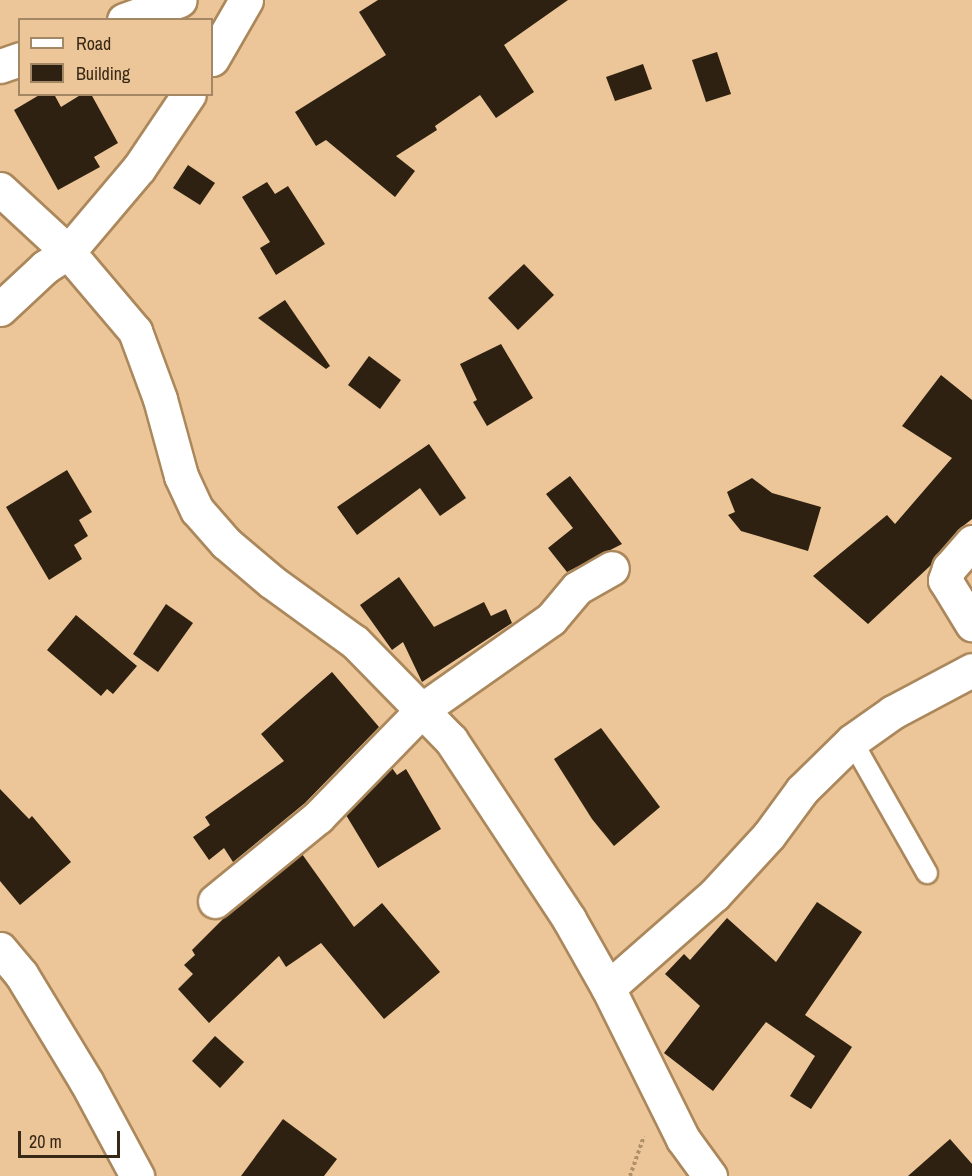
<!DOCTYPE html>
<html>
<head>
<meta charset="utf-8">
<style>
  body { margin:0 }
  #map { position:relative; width:972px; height:1176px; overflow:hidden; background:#ecc698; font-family:"Archivo Narrow",sans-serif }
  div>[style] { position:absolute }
  .building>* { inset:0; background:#2e2111 }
  .path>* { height:4px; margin-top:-2px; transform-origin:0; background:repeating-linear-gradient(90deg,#ae906b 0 3px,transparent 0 6px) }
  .roads { filter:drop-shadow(2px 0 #ab885c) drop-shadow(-2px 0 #ab885c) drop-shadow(0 2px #ab885c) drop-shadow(0 -2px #ab885c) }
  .lane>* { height:20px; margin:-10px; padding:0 10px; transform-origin:10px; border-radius:10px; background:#fff }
  .street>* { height:33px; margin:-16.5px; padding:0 16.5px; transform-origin:16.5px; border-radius:16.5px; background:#fff }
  span { translate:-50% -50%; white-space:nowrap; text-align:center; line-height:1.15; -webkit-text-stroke:6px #ecc698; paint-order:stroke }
  .legend { position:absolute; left:18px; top:18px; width:195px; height:78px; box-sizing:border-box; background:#ecc698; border:2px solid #a48764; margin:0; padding:8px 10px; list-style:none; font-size:18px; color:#382917 }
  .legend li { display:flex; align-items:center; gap:12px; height:30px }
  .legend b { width:30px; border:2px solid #a48764 }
  .scale { position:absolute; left:18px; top:1131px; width:102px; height:27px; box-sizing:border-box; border:3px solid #382917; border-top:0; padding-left:8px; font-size:18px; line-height:21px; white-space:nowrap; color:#382917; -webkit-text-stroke:4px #ecc698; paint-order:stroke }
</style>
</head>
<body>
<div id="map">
  <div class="building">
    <div style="clip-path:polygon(378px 0,568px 0,504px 45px,534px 92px,496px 118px,480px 95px,435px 126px,437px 130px,396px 156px,415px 171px,395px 197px,326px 140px,316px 146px,295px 112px,386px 55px,359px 12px)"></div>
    <div style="clip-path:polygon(717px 52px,731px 94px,706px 102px,692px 60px)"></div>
    <div style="clip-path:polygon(643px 64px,652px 89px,615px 101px,606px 77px)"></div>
    <div style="clip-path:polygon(41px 94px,54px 94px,61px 107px,82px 94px,91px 94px,118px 143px,94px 157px,100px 167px,58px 190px,14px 110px)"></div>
    <div style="clip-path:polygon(188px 165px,215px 183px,200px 205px,173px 188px)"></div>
    <div style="clip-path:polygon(267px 182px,275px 194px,288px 186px,325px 244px,276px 275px,260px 248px,270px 242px,242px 197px)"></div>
    <div style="clip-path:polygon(524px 264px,554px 295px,518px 330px,488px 298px)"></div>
    <div style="clip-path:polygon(285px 300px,330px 366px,326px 369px,258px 318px)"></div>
    <div style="clip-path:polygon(501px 344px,533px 398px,487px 426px,473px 402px,477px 400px,460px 364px)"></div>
    <div style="clip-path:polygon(369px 356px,401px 380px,380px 409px,348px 385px)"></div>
    <div style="clip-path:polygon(941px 375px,972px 400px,972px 519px,958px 530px,930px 566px,868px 624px,813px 576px,887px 515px,895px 524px,952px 458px,902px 426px)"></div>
    <div style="clip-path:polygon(429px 444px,466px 498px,440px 516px,420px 488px,357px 535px,337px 507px)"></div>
    <div style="clip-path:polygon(67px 470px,92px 512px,79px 520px,88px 536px,74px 545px,82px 559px,49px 580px,6px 507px)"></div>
    <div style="clip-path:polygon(570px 476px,622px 544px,567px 572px,548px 548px,573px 528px,546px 494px)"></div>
    <div style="clip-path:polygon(752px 478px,772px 493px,821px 507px,808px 551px,741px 531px,728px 515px,735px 512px,727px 492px)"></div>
    <div style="clip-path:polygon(399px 577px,434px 627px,484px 602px,491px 616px,506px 609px,512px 623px,422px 682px,403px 642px,392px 650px,360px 605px)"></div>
    <div style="clip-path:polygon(166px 604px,193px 623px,158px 672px,133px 654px)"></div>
    <div style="clip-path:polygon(76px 615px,137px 666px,113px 694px,107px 689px,101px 696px,47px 650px)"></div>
    <div style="clip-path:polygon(332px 672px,379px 727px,305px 803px,233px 862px,224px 848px,209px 860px,193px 837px,210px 825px,205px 817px,284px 761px,261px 734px)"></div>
    <div style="clip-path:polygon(601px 728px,660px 807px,614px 846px,592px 819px,554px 759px)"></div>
    <div style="clip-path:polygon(392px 768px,397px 775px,406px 769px,441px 829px,378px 868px,346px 815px)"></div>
    <div style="clip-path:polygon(0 789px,29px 819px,32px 816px,71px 862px,20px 905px,0 881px)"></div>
    <div style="clip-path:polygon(302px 854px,354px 927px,382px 903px,440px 972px,384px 1019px,321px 943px,286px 967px,279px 956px,209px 1023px,178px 989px,193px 974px,184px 965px,195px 955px,192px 950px,226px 916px)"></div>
    <div style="clip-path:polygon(817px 902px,862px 932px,805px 1015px,852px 1047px,811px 1109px,790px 1096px,815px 1056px,766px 1022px,713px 1091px,664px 1053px,700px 1006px,665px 974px,684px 954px,690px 960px,727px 918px,776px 962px)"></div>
    <div style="clip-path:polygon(215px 1036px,244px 1062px,220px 1088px,192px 1061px)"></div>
    <div style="clip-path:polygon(283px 1119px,337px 1159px,324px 1176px,241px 1176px)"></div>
    <div style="clip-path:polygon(950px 1139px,972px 1164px,972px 1176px,908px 1176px)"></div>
  </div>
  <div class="path">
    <div style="left:630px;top:1176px;width:42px;rotate:-70.7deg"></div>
  </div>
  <div class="roads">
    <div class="lane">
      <div style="left:852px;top:741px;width:152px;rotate:60.4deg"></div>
    </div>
    <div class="street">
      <div style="left:124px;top:20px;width:59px;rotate:-19.7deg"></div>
      <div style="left:212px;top:59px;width:68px;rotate:-60deg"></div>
      <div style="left:0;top:66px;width:21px;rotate:-19deg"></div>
      <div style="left:0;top:189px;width:93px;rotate:42.8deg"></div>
      <div style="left:68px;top:252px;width:104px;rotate:49.7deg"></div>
      <div style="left:135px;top:331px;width:72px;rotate:69.8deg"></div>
      <div style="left:160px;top:399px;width:80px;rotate:74.7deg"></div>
      <div style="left:181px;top:476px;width:38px;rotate:65deg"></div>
      <div style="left:197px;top:510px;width:44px;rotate:48.7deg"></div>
      <div style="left:226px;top:543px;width:60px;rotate:40.3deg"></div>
      <div style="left:272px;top:582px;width:102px;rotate:35.9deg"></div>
      <div style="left:355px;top:642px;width:137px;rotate:45.6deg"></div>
      <div style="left:451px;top:740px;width:214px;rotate:56.6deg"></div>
      <div style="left:569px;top:919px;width:79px;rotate:60.5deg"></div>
      <div style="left:608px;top:988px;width:169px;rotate:63.6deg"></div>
      <div style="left:683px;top:1139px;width:46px;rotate:53.9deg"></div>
      <div style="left:0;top:309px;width:62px;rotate:-43deg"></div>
      <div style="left:45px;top:267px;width:27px;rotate:-33deg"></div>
      <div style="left:68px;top:252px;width:110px;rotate:-49.8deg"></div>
      <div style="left:139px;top:168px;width:89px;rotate:-56deg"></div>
      <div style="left:972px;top:542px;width:35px;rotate:131deg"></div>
      <div style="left:949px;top:568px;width:13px;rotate:108deg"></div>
      <div style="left:945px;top:580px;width:52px;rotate:58.5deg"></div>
      <div style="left:215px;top:901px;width:133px;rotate:-39.2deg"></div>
      <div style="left:318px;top:817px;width:151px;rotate:-45.8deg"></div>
      <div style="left:423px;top:709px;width:156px;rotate:-35.1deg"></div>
      <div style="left:551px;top:619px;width:40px;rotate:-50deg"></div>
      <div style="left:577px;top:588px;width:40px;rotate:-29.7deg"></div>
      <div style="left:0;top:949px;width:33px;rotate:50deg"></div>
      <div style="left:21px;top:974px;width:127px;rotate:58.8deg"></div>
      <div style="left:87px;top:1083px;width:106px;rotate:61.7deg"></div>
      <div style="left:608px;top:988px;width:141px;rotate:-41.3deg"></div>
      <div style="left:714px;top:895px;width:81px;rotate:-47.5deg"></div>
      <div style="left:769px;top:835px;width:56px;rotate:-53.7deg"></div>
      <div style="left:802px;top:790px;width:70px;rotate:-44.4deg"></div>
      <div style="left:852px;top:741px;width:50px;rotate:-35.3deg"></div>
      <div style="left:893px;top:712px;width:89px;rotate:-28deg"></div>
    </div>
  </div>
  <ul class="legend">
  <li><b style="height:8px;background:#fff"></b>Road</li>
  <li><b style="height:16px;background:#2e2111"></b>Building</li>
  </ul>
  <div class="scale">20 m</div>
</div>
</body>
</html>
